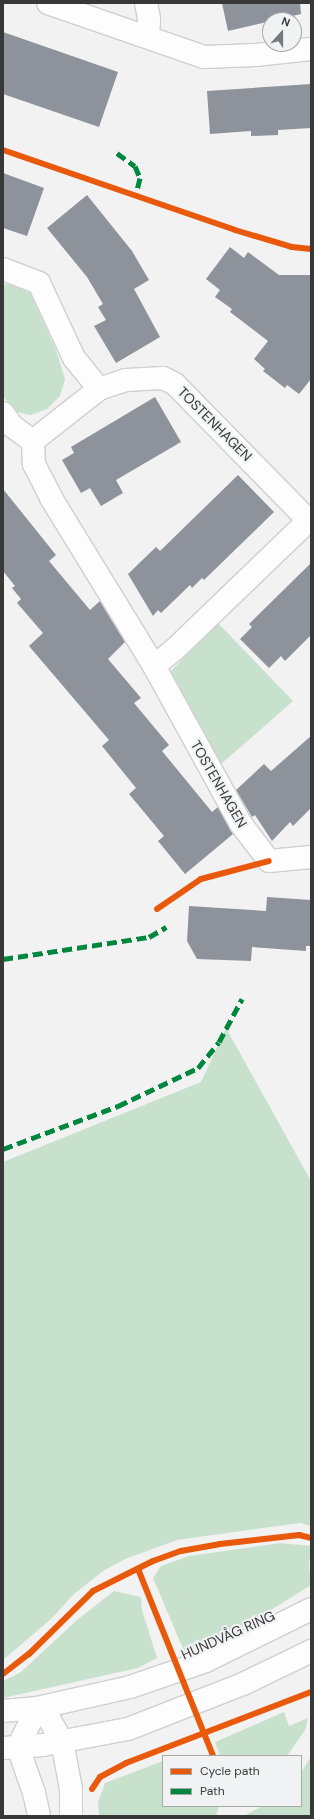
<!DOCTYPE html>
<html>
<head>
<meta charset="utf-8">
<style>
  body { margin:0 }
  #map { position:relative; width:314px; height:1819px; overflow:hidden; background:#f2f2f2; font-family:"DM Sans",sans-serif }
  div>[style] { position:absolute }
  .green>* { inset:0; background:#c8e1cd }
  .building>* { inset:0; background:#8d929b }
  .roads { filter:drop-shadow(1px 0 #cfcfcf) drop-shadow(-1px 0 #cfcfcf) drop-shadow(0 1px #cfcfcf) drop-shadow(0 -1px #cfcfcf) }
  .street>* { height:22px; margin:-11px; padding:0 11px; transform-origin:11px; border-radius:11px; background:#fdfdfd }
  .secondary>* { height:22px; margin:-11px; padding:0 11px; transform-origin:11px; border-radius:11px; background:#fdfdfd }
  .quiet>* { height:5px; margin-top:-2.5px; transform-origin:0; background:repeating-linear-gradient(90deg,#00873e 0 10px,transparent 0 15px) }
  .cycleway>* { height:6px; margin:-3px; padding:0 3px; transform-origin:3px; border-radius:3px; background:#e8590c }
  span { translate:-50% -50%; white-space:nowrap; text-align:center; line-height:1.15; -webkit-text-stroke:4px #f1f2f3; paint-order:stroke }
  .street-label { font-size:14px; color:#383838 }
  .frame { position:absolute; inset:0; border:4px solid #383838; pointer-events:none }
  .legend { position:absolute; left:162px; top:1755px; width:140px; height:52px; box-sizing:border-box; background:#f1f2f3; border:1px solid #a7a8a8; margin:0; padding:5px 7px; list-style:none; font-size:12px; color:#383838 }
  .legend li { display:flex; align-items:center; gap:8px; height:20px }
  .legend b { width:20px; border:1px solid #a7a8a8 }
  .north { position:absolute; left:262px; top:12px; width:40px; height:40px; box-sizing:border-box; background:#f1f2f3; border:1px solid #a7a8a8; border-radius:50%; rotate:21deg; font-size:11px; font-weight:700; line-height:16px; text-align:center; color:#383838 }
  .north::after { content:''; display:block; margin:auto; width:14px; height:18px; background:#797979; clip-path:polygon(50% 0,100% 100%,50% 72%,0 100%) }
</style>
</head>
<body>
<div id="map">
  <div class="green">
    <div style="clip-path:polygon(3px 284px,12px 285px,30px 293px,56px 350px,65px 379px,60px 396px,47px 409px,31px 415px,16px 412px,3px 396px)"></div>
    <div style="clip-path:polygon(218px 623px,293px 701px,221px 764px,169px 673px)"></div>
    <div style="clip-path:polygon(226px 1028px,311px 1181px,311px 1526px,300px 1523px,177px 1540px,125px 1559px,103px 1571px,74px 1594px,51px 1619px,3px 1660px,3px 1162px,201px 1082px)"></div>
    <div style="clip-path:polygon(280px 1543px,311px 1546px,309px 1566px,311px 1585px,249px 1624px,184px 1651px,153px 1578px,161px 1566px,189px 1556px)"></div>
    <div style="clip-path:polygon(114px 1591px,141px 1597px,142px 1610px,157px 1658px,138px 1668px,3px 1698px,3px 1681px,21px 1672px,77px 1620px)"></div>
    <div style="clip-path:polygon(284px 1712px,289px 1726px,308px 1718px,305px 1730px,287px 1756px,220px 1756px,215px 1742px)"></div>
    <div style="clip-path:polygon(311px 1756px,311px 1816px,244px 1816px,262px 1806px,301px 1806px,301px 1773px)"></div>
    <div style="clip-path:polygon(163px 1761px,163px 1806px,219px 1806px,216px 1816px,99px 1816px,98px 1802px,105px 1783px)"></div>
  </div>
  <div class="building">
    <div style="clip-path:polygon(222px 3px,300px 3px,301px 14px,228px 31px)"></div>
    <div style="clip-path:polygon(3px 32px,118px 72px,99px 127px,3px 94px)"></div>
    <div style="clip-path:polygon(311px 84px,311px 128px,278px 130px,278px 135px,251px 136px,251px 131px,210px 134px,207px 91px)"></div>
    <div style="clip-path:polygon(3px 173px,44px 188px,27px 236px,3px 228px)"></div>
    <div style="clip-path:polygon(87px 195px,132px 251px,149px 280px,134px 289px,160px 337px,116px 363px,94px 326px,106px 320px,98px 307px,103px 304px,87px 277px,47px 228px)"></div>
    <div style="clip-path:polygon(230px 247px,244px 258px,248px 252px,279px 275px,311px 275px,311px 379px,299px 394px,287px 385px,285px 388px,263px 371px,265px 369px,254px 359px,268px 341px,230px 312px,232px 309px,215px 297px,220px 290px,206px 279px)"></div>
    <div style="clip-path:polygon(155px 397px,181px 442px,116px 480px,123px 493px,101px 506px,90px 488px,81px 493px,62px 460px,74px 453px,71px 447px)"></div>
    <div style="clip-path:polygon(238px 475px,274px 512px,204px 580px,202px 578px,192px 588px,190px 585px,161px 613px,158px 610px,153px 616px,128px 574px,156px 547px,160px 551px)"></div>
    <div style="clip-path:polygon(3px 489px,56px 555px,49px 561px,90px 610px,100px 601px,125px 642px,108px 659px,141px 698px,134px 703px,169px 745px,162px 751px,212px 812px,218px 807px,233px 834px,185px 874px,158px 841px,164px 836px,129px 794px,136px 788px,102px 746px,109px 740px,29px 646px,43px 633px,17px 603px,21px 599px,12px 588px,15px 586px,3px 571px)"></div>
    <div style="clip-path:polygon(311px 563px,311px 635px,285px 661px,281px 656px,269px 668px,240px 639px,252px 627px,249px 624px)"></div>
    <div style="clip-path:polygon(311px 736px,311px 808px,293px 826px,290px 822px,272px 841px,255px 815px,252px 817px,236px 790px,264px 764px,271px 771px)"></div>
    <div style="clip-path:polygon(267px 897px,311px 900px,311px 946px,306px 946px,306px 951px,252px 947px,251px 961px,197px 959px,187px 941px,189px 906px,266px 911px)"></div>
  </div>
  <div class="roads">
    <div class="street">
      <div style="left:48px;top:3px;width:165px;rotate:19.1deg"></div>
      <div style="left:204px;top:57px;width:52px;rotate:-2.2deg"></div>
      <div style="left:256px;top:55px;width:55px;rotate:-6.2deg"></div>
      <div style="left:146px;top:3px;width:16px;rotate:79deg"></div>
      <div style="left:149px;top:19px;width:18px;rotate:93deg"></div>
      <div style="left:3px;top:269px;width:39px;rotate:21deg"></div>
      <div style="left:39px;top:283px;width:83px;rotate:65deg"></div>
      <div style="left:74px;top:358px;width:40px;rotate:51deg"></div>
      <div style="left:3px;top:413px;width:16px;rotate:55deg"></div>
      <div style="left:12px;top:426px;width:26px;rotate:36deg"></div>
      <div style="left:311px;top:523px;width:194px;rotate:-134.4deg"></div>
      <div style="left:175px;top:384px;width:13px;rotate:-153deg"></div>
      <div style="left:163px;top:378px;width:37px;rotate:177deg"></div>
      <div style="left:126px;top:380px;width:28px;rotate:162deg"></div>
      <div style="left:99px;top:389px;width:84px;rotate:141.8deg"></div>
      <div style="left:33px;top:441px;width:23px;rotate:88deg"></div>
      <div style="left:34px;top:464px;width:38px;rotate:63deg"></div>
      <div style="left:51px;top:498px;width:197px;rotate:58.5deg"></div>
      <div style="left:154px;top:666px;width:180px;rotate:61.2deg"></div>
      <div style="left:241px;top:824px;width:46px;rotate:52.9deg"></div>
      <div style="left:269px;top:861px;width:42px;rotate:-5.4deg"></div>
      <div style="left:154px;top:666px;width:26px;rotate:-39deg"></div>
      <div style="left:174px;top:650px;width:186px;rotate:-43.9deg"></div>
      <div style="left:39px;top:1816px;width:24px;rotate:-102deg"></div>
      <div style="left:34px;top:1793px;width:49px;rotate:-109.2deg"></div>
      <div style="left:18px;top:1747px;width:43px;rotate:-64deg"></div>
      <div style="left:37px;top:1708px;width:14px;rotate:39deg"></div>
      <div style="left:48px;top:1717px;width:28px;rotate:60deg"></div>
      <div style="left:62px;top:1741px;width:49px;rotate:79.4deg"></div>
      <div style="left:71px;top:1789px;width:27px;rotate:90deg"></div>
    </div>
    <div class="secondary">
      <div style="left:3px;top:1711px;width:34px;rotate:-5deg"></div>
      <div style="left:37px;top:1708px;width:95px;rotate:-12.7deg"></div>
      <div style="left:130px;top:1687px;width:80px;rotate:-18.9deg"></div>
      <div style="left:206px;top:1661px;width:117px;rotate:-26.3deg"></div>
      <div style="left:3px;top:1748px;width:40px;rotate:-4.3deg"></div>
      <div style="left:43px;top:1745px;width:86px;rotate:-10.7deg"></div>
      <div style="left:128px;top:1729px;width:123px;rotate:-21.4deg"></div>
      <div style="left:243px;top:1684px;width:76px;rotate:-25.9deg"></div>
    </div>
  </div>
  <div class="quiet">
    <div style="left:117px;top:153px;width:22px;rotate:36deg"></div>
    <div style="left:135px;top:166px;width:13px;rotate:67deg"></div>
    <div style="left:140px;top:178px;width:16px;rotate:104deg"></div>
    <div style="left:3px;top:959px;width:148px;rotate:-8.6deg"></div>
    <div style="left:149px;top:937px;width:20px;rotate:-30deg"></div>
    <div style="left:3px;top:1149px;width:123px;rotate:-20.5deg"></div>
    <div style="left:118px;top:1106px;width:89px;rotate:-25.4deg"></div>
    <div style="left:198px;top:1068px;width:33px;rotate:-51deg"></div>
    <div style="left:219px;top:1042px;width:49px;rotate:-61.9deg"></div>
  </div>
  <div class="cycleway">
    <div style="left:3px;top:150px;width:245px;rotate:19deg"></div>
    <div style="left:235px;top:230px;width:59px;rotate:16.6deg"></div>
    <div style="left:292px;top:247px;width:19px;rotate:6deg"></div>
    <div style="left:157px;top:909px;width:53px;rotate:-34.3deg"></div>
    <div style="left:201px;top:879px;width:70px;rotate:-14.8deg"></div>
    <div style="left:138px;top:1569px;width:201px;rotate:68.1deg"></div>
    <div style="left:3px;top:1674px;width:33px;rotate:-38deg"></div>
    <div style="left:29px;top:1654px;width:90px;rotate:-44.5deg"></div>
    <div style="left:93px;top:1591px;width:67px;rotate:-26.6deg"></div>
    <div style="left:153px;top:1561px;width:30px;rotate:-20deg"></div>
    <div style="left:181px;top:1551px;width:40px;rotate:-10deg"></div>
    <div style="left:220px;top:1544px;width:80px;rotate:-6.5deg"></div>
    <div style="left:299px;top:1535px;width:12px;rotate:14deg"></div>
    <div style="left:92px;top:1789px;width:14px;rotate:-56deg"></div>
    <div style="left:100px;top:1777px;width:30px;rotate:-28deg"></div>
    <div style="left:126px;top:1763px;width:198px;rotate:-21deg"></div>
  </div>
  <div class="street-label">
    <span style="left:215px;top:424px;rotate:45deg">TOSTENHAGEN</span>
    <span style="left:219px;top:784px;rotate:60deg">TOSTENHAGEN</span>
    <span style="left:228px;top:1635px;rotate:-24deg">HUNDVÅG RING</span>
  </div>
  <div class="frame"></div>
  <ul class="legend">
  <li><b style="height:5px;background:#e8590c"></b>Cycle path</li>
  <li><b style="height:5px;background:#00873e"></b>Path</li>
  </ul>
  <div class="north">N</div>
</div>
</body>
</html>
